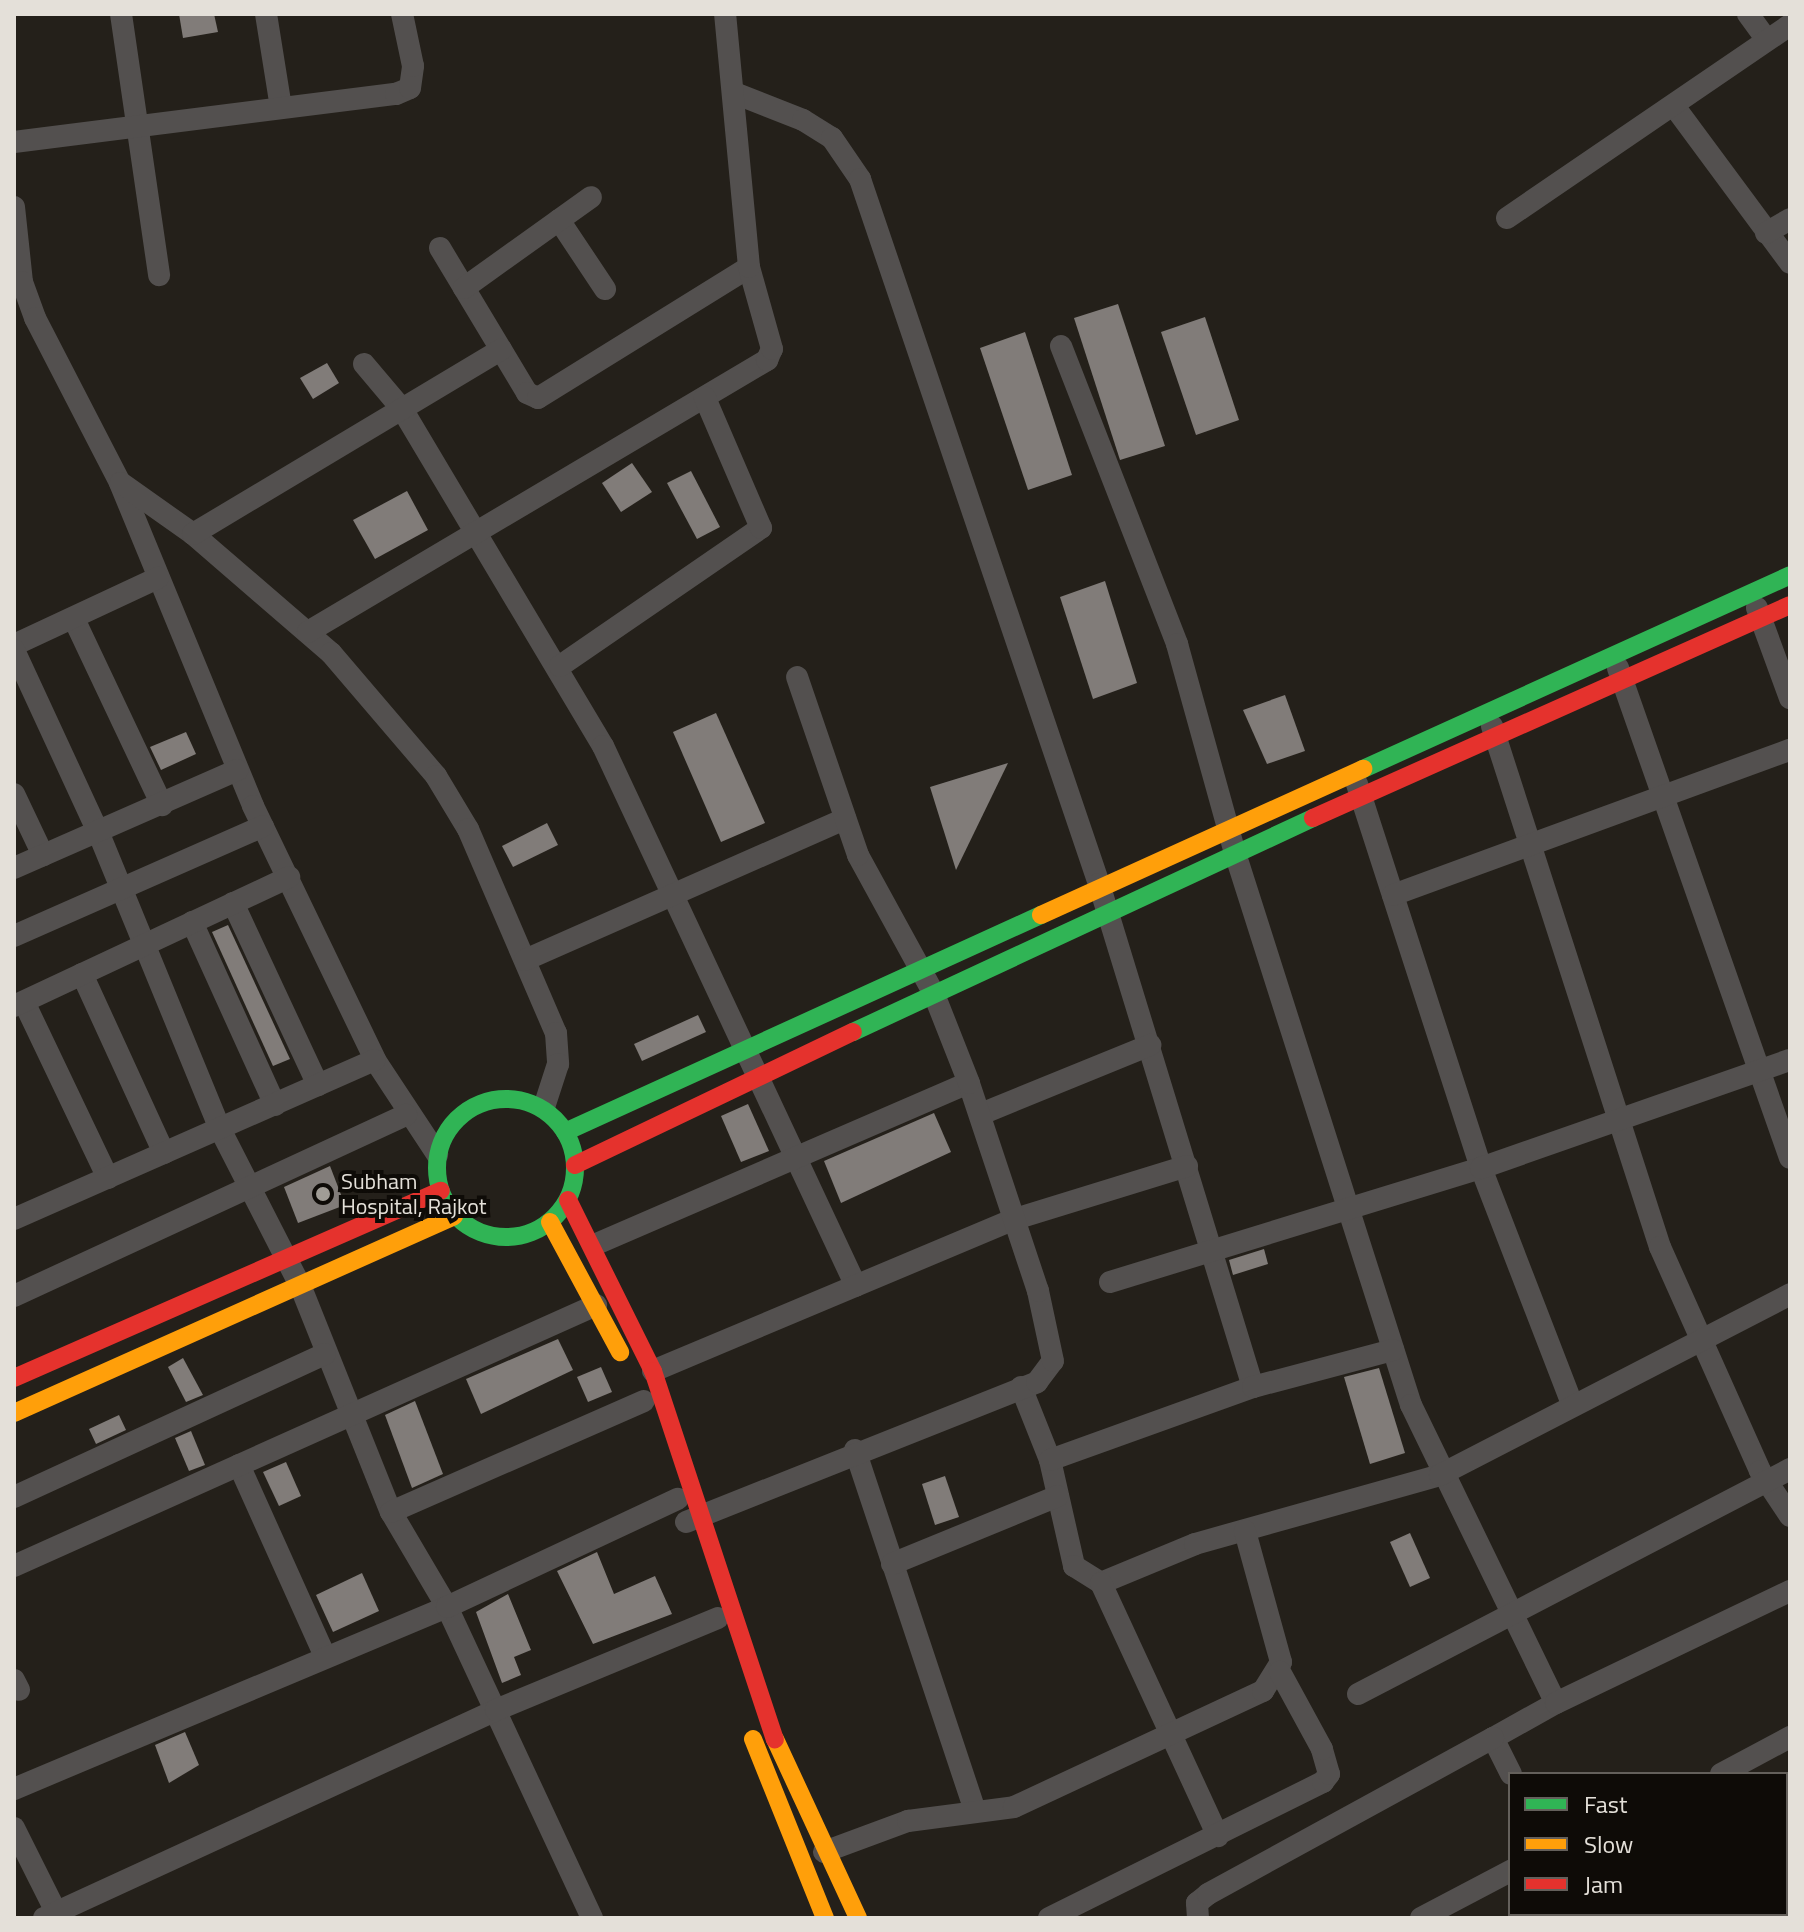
<!DOCTYPE html>
<html>
<head>
<meta charset="utf-8">
<style>
  body { margin:0 }
  #map { position:relative; width:1804px; height:1932px; overflow:hidden; background:#24201a; font-family:"Titillium Web",sans-serif }
  div>[style] { position:absolute }
  .building>* { inset:0; background:#817c79 }
  .street>* { height:22px; margin:-11px; padding:0 11px; transform-origin:11px; border-radius:11px; background:#53504f }
  .fast>* { height:18px; margin:-9px; padding:0 9px; transform-origin:9px; border-radius:9px; background:#30b455 }
  .fast>.ring { margin:-9px; padding:0; box-sizing:content-box; background:none; border:18px solid #30b455; border-radius:50% }
  .slow>* { height:18px; margin:-9px; padding:0 9px; transform-origin:9px; border-radius:9px; background:#ff9f0a }
  .jam>* { height:18px; margin:-9px; padding:0 9px; transform-origin:9px; border-radius:9px; background:#e5322d }
  .dots>* { width:22px; height:22px; translate:-50% -50%; box-sizing:border-box; border:4px solid #0e0b07; border-radius:50% }
  span { translate:-50% -50%; white-space:nowrap; text-align:center; line-height:1.15; -webkit-text-stroke:8px #0e0b07; paint-order:stroke }
  .poi-label { font-size:22px; color:#e4e0d9 }
  .left { translate:0 -50%; text-align:left }
  .frame { position:absolute; inset:0; border:16px solid #e4e0d9; pointer-events:none }
  .legend { position:absolute; left:1508px; top:1772px; width:280px; height:144px; box-sizing:border-box; background:#0e0b07; border:2px solid #64605b; margin:0; padding:10px 14px; list-style:none; font-size:24px; color:#e4e0d9 }
  .legend li { display:flex; align-items:center; gap:16px; height:40px }
  .legend b { width:40px; border:2px solid #64605b }
</style>
</head>
<body>
<div id="map">
  <div class="building">
    <div style="clip-path:polygon(179px 14px,214px 14px,218px 32px,183px 38px)"></div>
    <div style="clip-path:polygon(1118px 304px,1165px 446px,1120px 460px,1074px 318px)"></div>
    <div style="clip-path:polygon(1205px 317px,1239px 420px,1196px 435px,1161px 332px)"></div>
    <div style="clip-path:polygon(1025px 332px,1072px 475px,1028px 490px,980px 348px)"></div>
    <div style="clip-path:polygon(327px 363px,339px 383px,313px 399px,300px 378px)"></div>
    <div style="clip-path:polygon(632px 463px,652px 492px,621px 512px,602px 483px)"></div>
    <div style="clip-path:polygon(691px 471px,720px 527px,697px 539px,667px 483px)"></div>
    <div style="clip-path:polygon(407px 491px,428px 530px,375px 559px,353px 520px)"></div>
    <div style="clip-path:polygon(1105px 581px,1137px 683px,1093px 699px,1060px 597px)"></div>
    <div style="clip-path:polygon(1285px 695px,1305px 751px,1267px 764px,1243px 710px)"></div>
    <div style="clip-path:polygon(716px 713px,765px 823px,721px 842px,673px 732px)"></div>
    <div style="clip-path:polygon(186px 732px,196px 754px,161px 770px,150px 747px)"></div>
    <div style="clip-path:polygon(1008px 763px,956px 870px,930px 787px)"></div>
    <div style="clip-path:polygon(547px 823px,558px 845px,513px 867px,502px 846px)"></div>
    <div style="clip-path:polygon(228px 925px,290px 1059px,273px 1066px,212px 932px)"></div>
    <div style="clip-path:polygon(698px 1015px,706px 1032px,642px 1061px,634px 1044px)"></div>
    <div style="clip-path:polygon(748px 1104px,769px 1151px,741px 1162px,721px 1116px)"></div>
    <div style="clip-path:polygon(934px 1113px,951px 1152px,841px 1203px,824px 1161px)"></div>
    <div style="clip-path:polygon(330px 1166px,345px 1205px,298px 1223px,284px 1187px)"></div>
    <div style="clip-path:polygon(1264px 1249px,1268px 1264px,1233px 1275px,1229px 1260px)"></div>
    <div style="clip-path:polygon(558px 1339px,573px 1370px,481px 1414px,466px 1379px)"></div>
    <div style="clip-path:polygon(183px 1358px,203px 1395px,186px 1402px,168px 1367px)"></div>
    <div style="clip-path:polygon(601px 1367px,612px 1392px,588px 1402px,577px 1377px)"></div>
    <div style="clip-path:polygon(1379px 1368px,1405px 1453px,1370px 1464px,1344px 1377px)"></div>
    <div style="clip-path:polygon(415px 1401px,443px 1474px,412px 1488px,385px 1415px)"></div>
    <div style="clip-path:polygon(119px 1415px,126px 1430px,96px 1444px,89px 1429px)"></div>
    <div style="clip-path:polygon(191px 1431px,205px 1465px,189px 1471px,175px 1438px)"></div>
    <div style="clip-path:polygon(286px 1462px,301px 1496px,279px 1506px,263px 1472px)"></div>
    <div style="clip-path:polygon(945px 1476px,959px 1517px,935px 1525px,922px 1484px)"></div>
    <div style="clip-path:polygon(1410px 1533px,1430px 1578px,1410px 1587px,1390px 1542px)"></div>
    <div style="clip-path:polygon(597px 1552px,614px 1594px,655px 1576px,672px 1614px,593px 1644px,557px 1571px)"></div>
    <div style="clip-path:polygon(362px 1573px,379px 1611px,333px 1632px,316px 1595px)"></div>
    <div style="clip-path:polygon(508px 1594px,531px 1650px,514px 1657px,521px 1675px,502px 1683px,476px 1612px)"></div>
    <div style="clip-path:polygon(185px 1732px,199px 1765px,169px 1783px,155px 1745px)"></div>
  </div>
  <div class="street">
    <div style="left:121px;top:14px;width:264px;rotate:81.7deg"></div>
    <div style="left:266px;top:14px;width:95px;rotate:80.9deg"></div>
    <div style="left:1748px;top:14px;width:32px;rotate:54deg"></div>
    <div style="left:737px;top:94px;width:71px;rotate:21.5deg"></div>
    <div style="left:803px;top:120px;width:34px;rotate:32deg"></div>
    <div style="left:832px;top:138px;width:50px;rotate:55.7deg"></div>
    <div style="left:860px;top:179px;width:744px;rotate:71.27deg"></div>
    <div style="left:1099px;top:884px;width:526px;rotate:72.98deg"></div>
    <div style="left:1674px;top:106px;width:195px;rotate:53.5deg"></div>
    <div style="left:14px;top:142px;width:385px;rotate:-7.2deg"></div>
    <div style="left:396px;top:94px;width:15px;rotate:-23deg"></div>
    <div style="left:410px;top:88px;width:22px;rotate:-82deg"></div>
    <div style="left:413px;top:66px;width:53px;rotate:-101.9deg"></div>
    <div style="left:14px;top:207px;width:75px;rotate:83.9deg"></div>
    <div style="left:22px;top:282px;width:38px;rotate:70deg"></div>
    <div style="left:35px;top:318px;width:186px;rotate:62.7deg"></div>
    <div style="left:120px;top:483px;width:349px;rotate:67.6deg"></div>
    <div style="left:253px;top:806px;width:282px;rotate:64.3deg"></div>
    <div style="left:375px;top:1060px;width:113px;rotate:56.6deg"></div>
    <div style="left:1507px;top:218px;width:343px;rotate:-34.3deg"></div>
    <div style="left:559px;top:220px;width:83px;rotate:56.3deg"></div>
    <div style="left:1766px;top:233px;width:28px;rotate:-30deg"></div>
    <div style="left:440px;top:248px;width:169px;rotate:59deg"></div>
    <div style="left:527px;top:393px;width:12px;rotate:24deg"></div>
    <div style="left:538px;top:398px;width:248px;rotate:-31.8deg"></div>
    <div style="left:464px;top:288px;width:156px;rotate:-35.6deg"></div>
    <div style="left:1061px;top:346px;width:320px;rotate:68.7deg"></div>
    <div style="left:1177px;top:644px;width:217px;rotate:74.5deg"></div>
    <div style="left:1235px;top:853px;width:579px;rotate:72.32deg"></div>
    <div style="left:1411px;top:1405px;width:331px;rotate:64.1deg"></div>
    <div style="left:1556px;top:1703px;width:72px;rotate:150.9deg"></div>
    <div style="left:1493px;top:1738px;width:40px;rotate:63.4deg"></div>
    <div style="left:364px;top:364px;width:59px;rotate:49.8deg"></div>
    <div style="left:402px;top:409px;width:392px;rotate:59.2deg"></div>
    <div style="left:603px;top:746px;width:596px;rotate:64.9deg"></div>
    <div style="left:121px;top:483px;width:88px;rotate:35.3deg"></div>
    <div style="left:193px;top:534px;width:182px;rotate:40.8deg"></div>
    <div style="left:331px;top:653px;width:162px;rotate:49.5deg"></div>
    <div style="left:436px;top:776px;width:62px;rotate:58.9deg"></div>
    <div style="left:468px;top:829px;width:222px;rotate:66.7deg"></div>
    <div style="left:556px;top:1033px;width:31px;rotate:86deg"></div>
    <div style="left:558px;top:1064px;width:45px;rotate:108deg"></div>
    <div style="left:193px;top:534px;width:359px;rotate:-30.9deg"></div>
    <div style="left:1757px;top:608px;width:96px;rotate:69.9deg"></div>
    <div style="left:74px;top:619px;width:206px;rotate:64.7deg"></div>
    <div style="left:308px;top:632px;width:534px;rotate:-30.65deg"></div>
    <div style="left:767px;top:360px;width:12px;rotate:-66deg"></div>
    <div style="left:772px;top:349px;width:85px;rotate:-105.7deg"></div>
    <div style="left:749px;top:267px;width:254px;rotate:-95.4deg"></div>
    <div style="left:14px;top:645px;width:159px;rotate:-25deg"></div>
    <div style="left:14px;top:650px;width:203px;rotate:65.2deg"></div>
    <div style="left:99px;top:834px;width:319px;rotate:67.7deg"></div>
    <div style="left:220px;top:1129px;width:175px;rotate:62.9deg"></div>
    <div style="left:300px;top:1285px;width:245px;rotate:68.2deg"></div>
    <div style="left:391px;top:1512px;width:110px;rotate:59.5deg"></div>
    <div style="left:447px;top:1607px;width:343px;rotate:65deg"></div>
    <div style="left:560px;top:666px;width:244px;rotate:-34.5deg"></div>
    <div style="left:761px;top:528px;width:142px;rotate:-113.3deg"></div>
    <div style="left:1618px;top:668px;width:519px;rotate:70.66deg"></div>
    <div style="left:1492px;top:726px;width:547px;rotate:72.13deg"></div>
    <div style="left:1660px;top:1247px;width:245px;rotate:65.9deg"></div>
    <div style="left:1760px;top:1471px;width:54px;rotate:56.3deg"></div>
    <div style="left:1357px;top:784px;width:404px;rotate:72.1deg"></div>
    <div style="left:1481px;top:1168px;width:253px;rotate:68.9deg"></div>
    <div style="left:14px;top:794px;width:68px;rotate:64.6deg"></div>
    <div style="left:14px;top:868px;width:244px;rotate:-23.7deg"></div>
    <div style="left:1393px;top:895px;width:423px;rotate:-20.1deg"></div>
    <div style="left:233px;top:903px;width:201px;rotate:65deg"></div>
    <div style="left:192px;top:922px;width:201px;rotate:65.6deg"></div>
    <div style="left:14px;top:936px;width:272px;rotate:-23.8deg"></div>
    <div style="left:525px;top:960px;width:350px;rotate:-23.8deg"></div>
    <div style="left:82px;top:974px;width:197px;rotate:65.4deg"></div>
    <div style="left:24px;top:1002px;width:195px;rotate:64.5deg"></div>
    <div style="left:14px;top:1006px;width:304px;rotate:-25.1deg"></div>
    <div style="left:981px;top:1114px;width:183px;rotate:-22.2deg"></div>
    <div style="left:14px;top:1219px;width:394px;rotate:-23.8deg"></div>
    <div style="left:594px;top:1245px;width:408px;rotate:-23.4deg"></div>
    <div style="left:1110px;top:1282px;width:388px;rotate:-17.1deg"></div>
    <div style="left:1481px;top:1168px;width:327px;rotate:-19.3deg"></div>
    <div style="left:14px;top:1296px;width:432px;rotate:-24.8deg"></div>
    <div style="left:653px;top:1371px;width:393px;rotate:-22.8deg"></div>
    <div style="left:1015px;top:1219px;width:180px;rotate:-17.1deg"></div>
    <div style="left:1021px;top:1387px;width:79px;rotate:68.3deg"></div>
    <div style="left:1050px;top:1460px;width:109px;rotate:77.2deg"></div>
    <div style="left:1074px;top:1566px;width:32px;rotate:32deg"></div>
    <div style="left:1101px;top:1583px;width:102px;rotate:-22.5deg"></div>
    <div style="left:1195px;top:1544px;width:255px;rotate:-15.7deg"></div>
    <div style="left:1440px;top:1475px;width:394px;rotate:-27.3deg"></div>
    <div style="left:855px;top:1450px;width:379px;rotate:71.6deg"></div>
    <div style="left:1050px;top:1460px;width:216px;rotate:-19.8deg"></div>
    <div style="left:1253px;top:1387px;width:145px;rotate:-14.8deg"></div>
    <div style="left:239px;top:1465px;width:207px;rotate:65.8deg"></div>
    <div style="left:14px;top:1497px;width:342px;rotate:-24.7deg"></div>
    <div style="left:391px;top:1512px;width:276px;rotate:-23.7deg"></div>
    <div style="left:686px;top:1522px;width:378px;rotate:-21.7deg"></div>
    <div style="left:1037px;top:1382px;width:26px;rotate:-53deg"></div>
    <div style="left:1053px;top:1361px;width:72px;rotate:-102.1deg"></div>
    <div style="left:1038px;top:1291px;width:219px;rotate:-108.4deg"></div>
    <div style="left:969px;top:1083px;width:96px;rotate:-111.5deg"></div>
    <div style="left:934px;top:994px;width:158px;rotate:-118.7deg"></div>
    <div style="left:858px;top:855px;width:188px;rotate:-108.9deg"></div>
    <div style="left:892px;top:1564px;width:179px;rotate:-22.3deg"></div>
    <div style="left:14px;top:1566px;width:638px;rotate:-24.15deg"></div>
    <div style="left:1101px;top:1583px;width:279px;rotate:65.2deg"></div>
    <div style="left:14px;top:1680px;width:11px;rotate:63deg"></div>
    <div style="left:1358px;top:1694px;width:487px;rotate:-27.5deg"></div>
    <div style="left:1556px;top:1703px;width:259px;rotate:-25.6deg"></div>
    <div style="left:1721px;top:1774px;width:78px;rotate:-28.2deg"></div>
    <div style="left:14px;top:1789px;width:470px;rotate:-22.8deg"></div>
    <div style="left:447px;top:1607px;width:255px;rotate:-25.1deg"></div>
    <div style="left:14px;top:1828px;width:101px;rotate:63.4deg"></div>
    <div style="left:824px;top:1852px;width:90px;rotate:-20.3deg"></div>
    <div style="left:908px;top:1821px;width:107px;rotate:-7.5deg"></div>
    <div style="left:1014px;top:1807px;width:275px;rotate:-25deg"></div>
    <div style="left:1263px;top:1691px;width:34px;rotate:-58deg"></div>
    <div style="left:1281px;top:1662px;width:136px;rotate:-105.4deg"></div>
    <div style="left:1786px;top:1880px;width:4px;rotate:-14deg"></div>
    <div style="left:1778px;top:1914px;width:4px;rotate:63deg"></div>
    <div style="left:44px;top:1918px;width:498px;rotate:-24.7deg"></div>
    <div style="left:496px;top:1710px;width:240px;rotate:-22.5deg"></div>
    <div style="left:1049px;top:1918px;width:306px;rotate:-26.4deg"></div>
    <div style="left:1323px;top:1782px;width:10px;rotate:-53deg"></div>
    <div style="left:1329px;top:1774px;width:26px;rotate:-106deg"></div>
    <div style="left:1322px;top:1749px;width:88px;rotate:-118.6deg"></div>
    <div style="left:1198px;top:1918px;width:15px;rotate:-94deg"></div>
    <div style="left:1197px;top:1903px;width:14px;rotate:-39deg"></div>
    <div style="left:1208px;top:1894px;width:325px;rotate:-28.7deg"></div>
    <div style="left:1421px;top:1918px;width:101px;rotate:-27.8deg"></div>
    <div style="left:1717px;top:1918px;width:8px;rotate:-30deg"></div>
  </div>
  <div class="fast">
    <div style="left:1363px;top:769px;width:469px;rotate:-24.4deg"></div>
    <div style="left:853px;top:1032px;width:507px;rotate:-24.95deg"></div>
    <div class="ring" style="left:437px;top:1099px;width:120px;height:120px"></div>
    <div style="left:565px;top:1132px;width:523px;rotate:-24.51deg"></div>
  </div>
  <div class="slow">
    <div style="left:1041px;top:915px;width:354px;rotate:-24.4deg"></div>
    <div style="left:550px;top:1222px;width:148px;rotate:61.7deg"></div>
    <div style="left:14px;top:1413px;width:482px;rotate:-24.1deg"></div>
    <div style="left:753px;top:1739px;width:193px;rotate:68.1deg"></div>
    <div style="left:775px;top:1739px;width:197px;rotate:65.1deg"></div>
  </div>
  <div class="jam">
    <div style="left:1313px;top:818px;width:522px;rotate:-24.06deg"></div>
    <div style="left:575px;top:1165px;width:308px;rotate:-25.6deg"></div>
    <div style="left:568px;top:1200px;width:191px;rotate:63.6deg"></div>
    <div style="left:653px;top:1371px;width:388px;rotate:71.7deg"></div>
    <div style="left:14px;top:1378px;width:466px;rotate:-23.7deg"></div>
  </div>
  <div class="dots">
    <div style="left:323px;top:1194px;background:#a19d96"></div>
  </div>
  <div class="poi-label">
    <span class="left" style="left:341px;top:1194px">Subham<br>Hospital, Rajkot</span>
  </div>
  <div class="frame"></div>
  <ul class="legend">
  <li><b style="height:10px;background:#30b455"></b>Fast</li>
  <li><b style="height:10px;background:#ff9f0a"></b>Slow</li>
  <li><b style="height:10px;background:#e5322d"></b>Jam</li>
  </ul>
</div>
</body>
</html>
